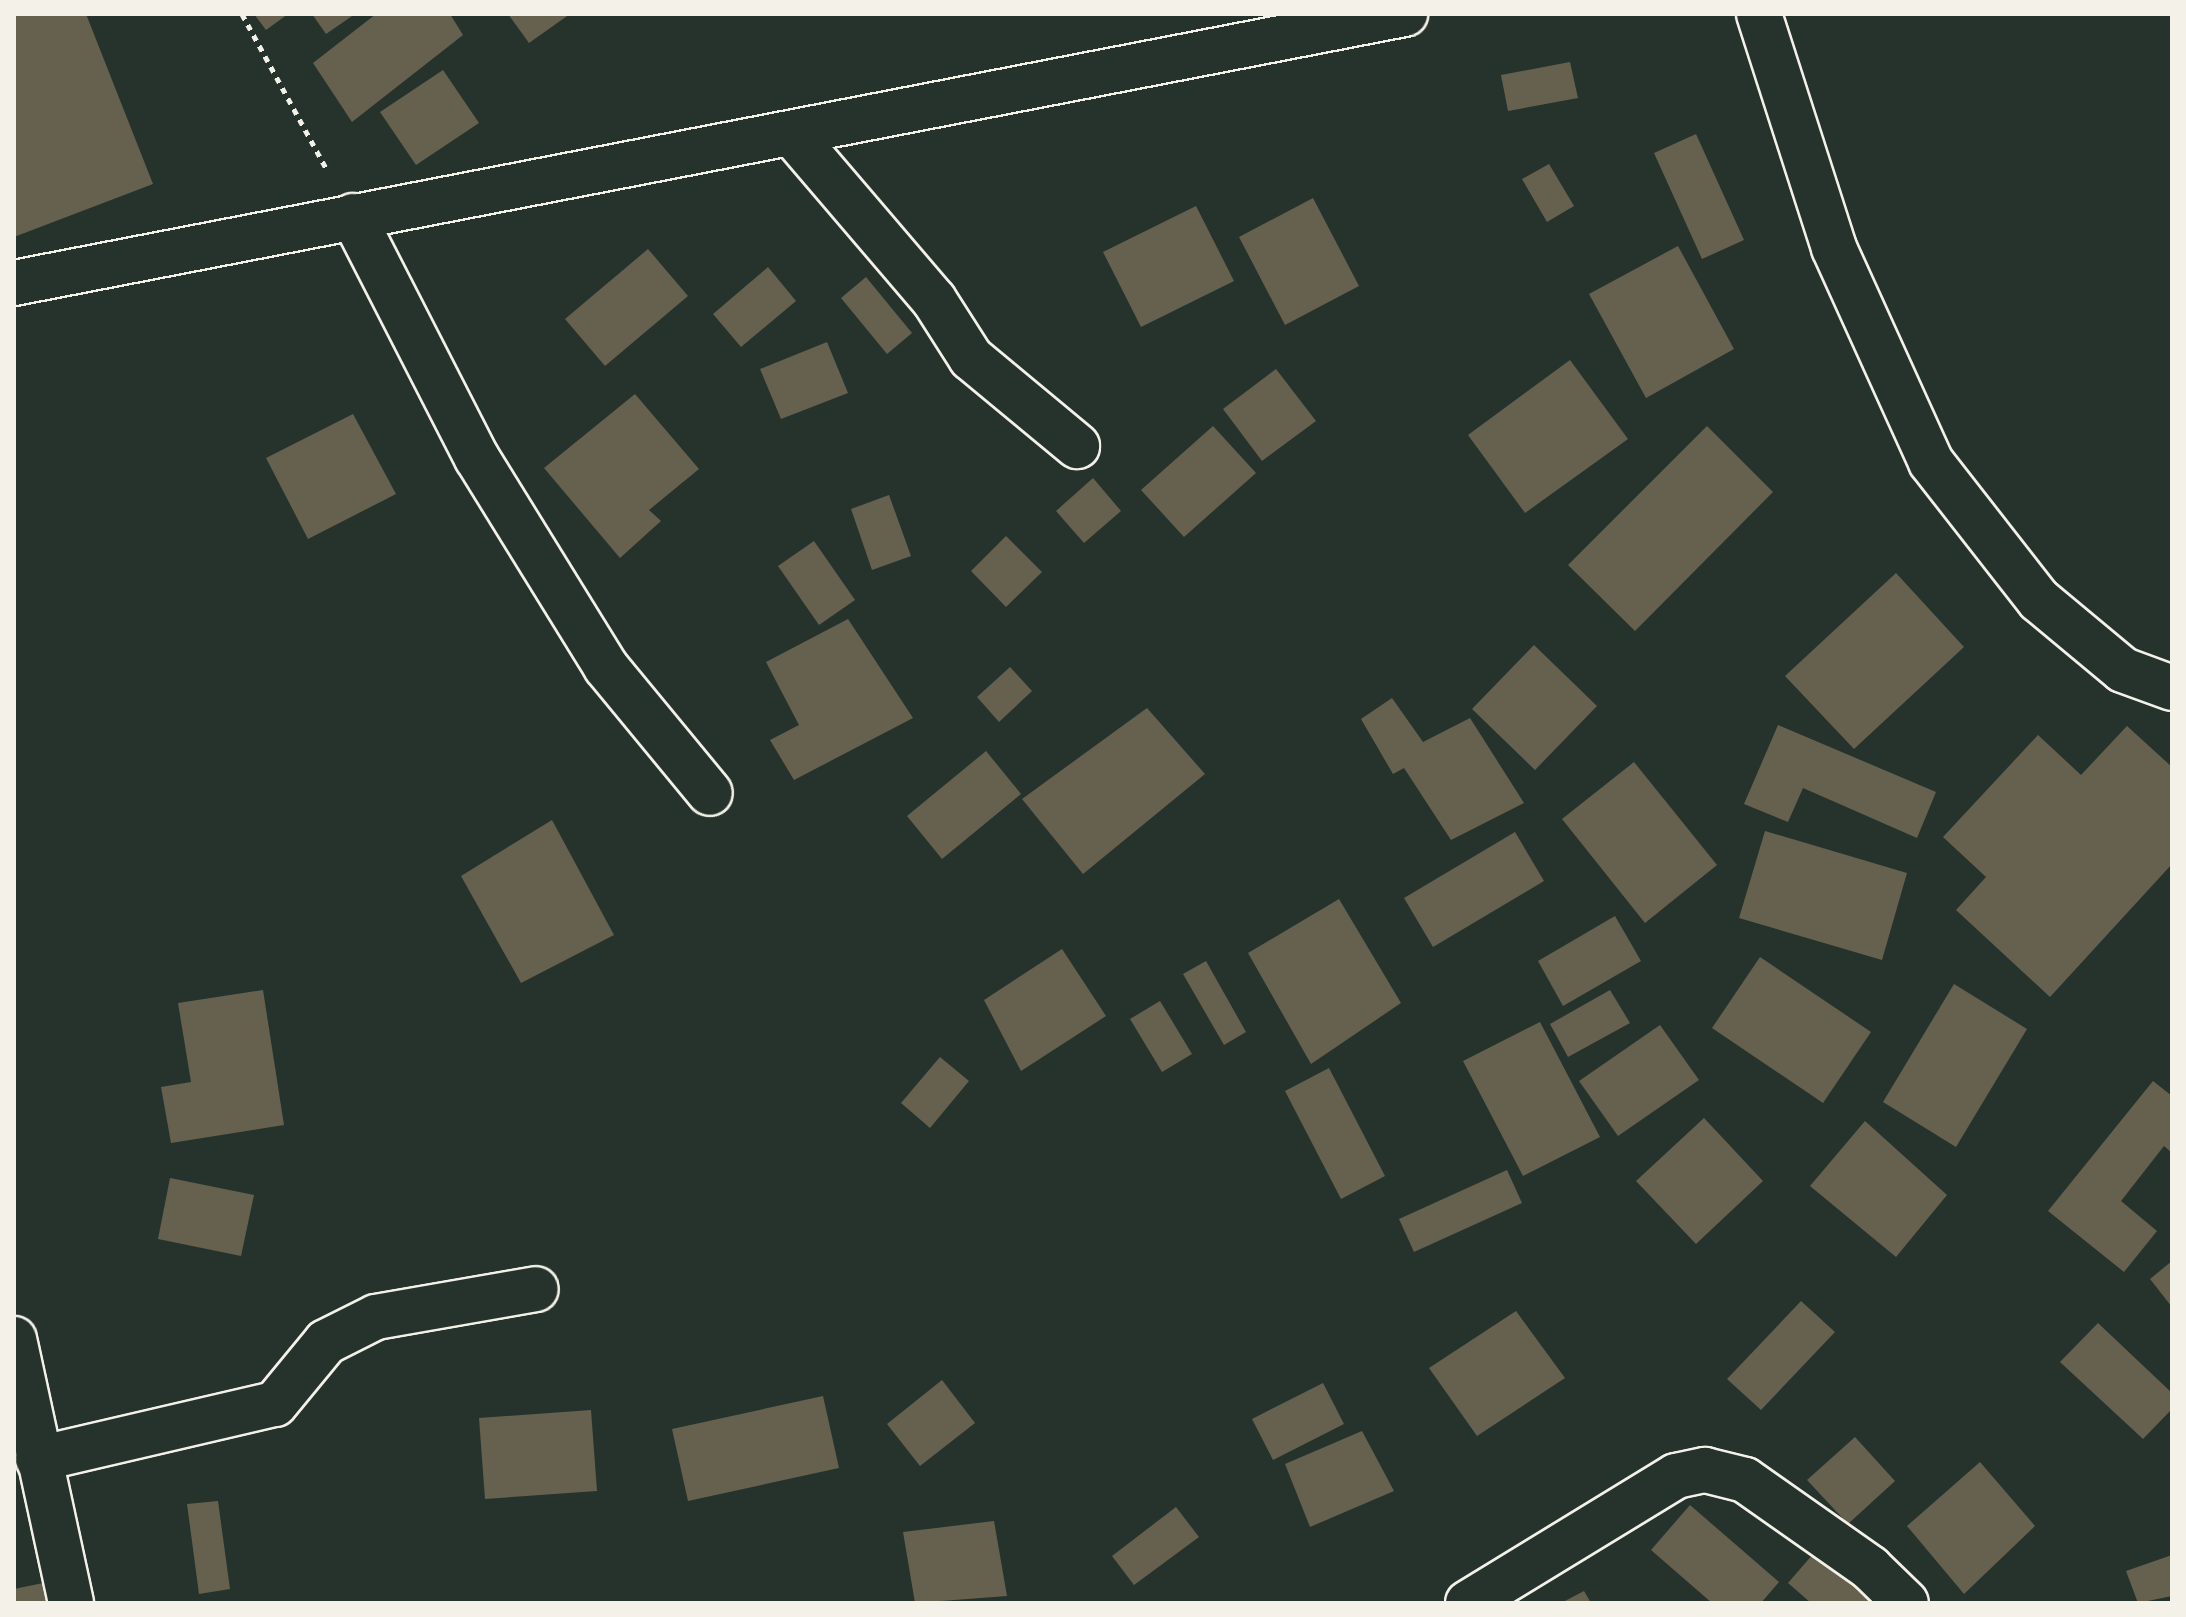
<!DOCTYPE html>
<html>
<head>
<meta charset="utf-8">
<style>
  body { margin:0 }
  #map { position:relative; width:2186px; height:1617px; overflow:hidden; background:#26332d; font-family:Mali,sans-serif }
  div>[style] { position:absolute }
  .building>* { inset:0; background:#65614e }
  .path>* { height:5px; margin-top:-2.5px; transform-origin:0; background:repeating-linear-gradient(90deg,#f4f1e8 0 6px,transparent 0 12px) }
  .roads { filter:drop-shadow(2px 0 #f4f1e8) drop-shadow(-2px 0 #f4f1e8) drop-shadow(0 2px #f4f1e8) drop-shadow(0 -2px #f4f1e8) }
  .minor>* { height:44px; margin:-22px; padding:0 22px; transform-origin:22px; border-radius:22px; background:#26332d }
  span { translate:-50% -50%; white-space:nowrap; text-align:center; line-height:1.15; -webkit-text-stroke:7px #26332d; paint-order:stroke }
  .frame { position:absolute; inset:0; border:16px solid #f4f1e8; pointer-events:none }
</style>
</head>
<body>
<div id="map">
  <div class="building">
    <div style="clip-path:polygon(14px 14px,86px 14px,153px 184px,14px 237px)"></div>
    <div style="clip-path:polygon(254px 14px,288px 14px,266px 30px)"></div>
    <div style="clip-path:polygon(312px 14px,355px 14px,326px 34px)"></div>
    <div style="clip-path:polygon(376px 14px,450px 14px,463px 35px,352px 122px,313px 63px)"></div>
    <div style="clip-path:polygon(508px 14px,570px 14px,529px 43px)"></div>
    <div style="clip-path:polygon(1570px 62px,1578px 98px,1508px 111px,1501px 75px)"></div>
    <div style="clip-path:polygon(443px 70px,479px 123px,416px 165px,380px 112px)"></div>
    <div style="clip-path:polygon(1696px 134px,1744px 240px,1702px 259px,1654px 153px)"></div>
    <div style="clip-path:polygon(1549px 164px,1574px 206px,1547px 222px,1522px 179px)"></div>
    <div style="clip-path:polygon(1313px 198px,1359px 286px,1285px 325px,1239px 237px)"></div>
    <div style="clip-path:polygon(1196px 206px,1234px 281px,1141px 327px,1103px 252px)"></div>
    <div style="clip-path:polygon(1678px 246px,1734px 349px,1646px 398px,1589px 294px)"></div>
    <div style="clip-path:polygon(648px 249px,688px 296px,605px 366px,565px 319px)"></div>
    <div style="clip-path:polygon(768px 267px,796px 301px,741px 347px,713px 314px)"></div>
    <div style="clip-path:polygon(866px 277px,912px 333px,887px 354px,841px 298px)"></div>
    <div style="clip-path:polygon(827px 342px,848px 393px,781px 419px,760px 369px)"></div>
    <div style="clip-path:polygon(1570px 360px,1628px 439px,1525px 513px,1468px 435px)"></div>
    <div style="clip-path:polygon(1276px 369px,1316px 421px,1262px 461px,1223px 409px)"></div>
    <div style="clip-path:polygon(635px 394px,699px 469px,649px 510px,661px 521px,620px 558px,544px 468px)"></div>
    <div style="clip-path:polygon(353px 414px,396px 494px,308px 539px,266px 458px)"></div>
    <div style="clip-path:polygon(1213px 426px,1256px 473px,1184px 537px,1141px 490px)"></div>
    <div style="clip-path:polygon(1707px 426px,1773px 492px,1635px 631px,1568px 565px)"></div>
    <div style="clip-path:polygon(1093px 478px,1121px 511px,1084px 543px,1056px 511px)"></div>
    <div style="clip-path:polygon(889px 495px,911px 556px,872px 570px,851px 509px)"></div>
    <div style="clip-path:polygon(1006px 536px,1042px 572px,1006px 607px,971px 571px)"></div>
    <div style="clip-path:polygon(814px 541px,855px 600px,819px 625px,778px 566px)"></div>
    <div style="clip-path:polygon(1896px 573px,1964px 647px,1854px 749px,1785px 676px)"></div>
    <div style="clip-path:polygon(848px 619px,913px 718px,794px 780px,770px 740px,799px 725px,766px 662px)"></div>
    <div style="clip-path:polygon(1534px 645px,1597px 706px,1535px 770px,1472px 709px)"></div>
    <div style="clip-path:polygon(1010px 667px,1032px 691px,999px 722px,977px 697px)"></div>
    <div style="clip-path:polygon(1392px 698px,1423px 742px,1470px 718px,1524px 803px,1451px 840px,1404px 768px,1393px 774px,1361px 719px)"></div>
    <div style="clip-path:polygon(1147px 708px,1205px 774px,1083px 874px,1022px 799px)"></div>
    <div style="clip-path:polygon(1778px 725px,1936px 792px,1917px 838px,1803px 788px,1788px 822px,1744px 804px)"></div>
    <div style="clip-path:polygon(2127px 726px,2172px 767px,2172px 864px,2050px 997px,1956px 910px,1986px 877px,1943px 837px,2038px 735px,2081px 775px)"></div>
    <div style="clip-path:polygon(986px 751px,1021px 794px,942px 859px,907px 816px)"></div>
    <div style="clip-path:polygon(1634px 762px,1717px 865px,1645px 923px,1562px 819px)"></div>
    <div style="clip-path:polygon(552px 820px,614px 935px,521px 983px,461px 876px)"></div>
    <div style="clip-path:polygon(1765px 831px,1907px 873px,1882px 960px,1739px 918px)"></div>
    <div style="clip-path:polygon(1515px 832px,1544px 881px,1433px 947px,1404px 898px)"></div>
    <div style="clip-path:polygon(1339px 899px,1401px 1003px,1311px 1064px,1248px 953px)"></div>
    <div style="clip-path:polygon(1615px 916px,1641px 961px,1563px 1006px,1538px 961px)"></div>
    <div style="clip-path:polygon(1062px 949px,1106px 1016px,1021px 1071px,984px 1000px)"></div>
    <div style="clip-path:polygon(1760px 957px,1871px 1032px,1823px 1103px,1712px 1028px)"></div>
    <div style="clip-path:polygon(1206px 961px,1246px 1032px,1224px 1045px,1183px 974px)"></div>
    <div style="clip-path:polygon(1954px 984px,2027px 1029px,1956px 1147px,1883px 1102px)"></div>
    <div style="clip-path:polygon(263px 990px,284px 1125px,171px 1143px,161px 1087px,191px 1082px,178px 1003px)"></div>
    <div style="clip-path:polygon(1610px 990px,1630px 1023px,1568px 1057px,1550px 1024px)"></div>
    <div style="clip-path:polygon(1160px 1001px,1192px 1054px,1162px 1072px,1130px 1019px)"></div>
    <div style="clip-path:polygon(1540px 1022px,1600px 1137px,1523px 1176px,1463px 1061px)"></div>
    <div style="clip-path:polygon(1660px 1025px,1699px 1080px,1618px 1136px,1579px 1081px)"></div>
    <div style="clip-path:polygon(940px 1057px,969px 1081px,930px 1128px,901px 1103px)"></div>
    <div style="clip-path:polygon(1329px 1068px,1385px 1176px,1341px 1199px,1285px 1091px)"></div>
    <div style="clip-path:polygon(2153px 1081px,2172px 1096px,2172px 1153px,2164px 1146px,2121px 1201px,2157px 1231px,2124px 1272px,2048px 1211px)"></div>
    <div style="clip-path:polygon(1704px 1118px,1763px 1181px,1696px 1244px,1636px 1181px)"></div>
    <div style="clip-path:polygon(1865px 1121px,1947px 1195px,1896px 1257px,1810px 1186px)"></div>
    <div style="clip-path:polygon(1507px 1170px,1522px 1203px,1414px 1252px,1399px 1219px)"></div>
    <div style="clip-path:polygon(170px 1178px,254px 1195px,241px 1256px,158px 1239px)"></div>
    <div style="clip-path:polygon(2172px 1261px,2172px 1307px,2150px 1279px)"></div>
    <div style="clip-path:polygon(1801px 1301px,1835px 1332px,1761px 1410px,1727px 1379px)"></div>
    <div style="clip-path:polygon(1516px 1311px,1565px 1378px,1477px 1436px,1429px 1368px)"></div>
    <div style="clip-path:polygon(2098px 1323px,2172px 1393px,2172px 1409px,2143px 1439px,2060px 1362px)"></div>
    <div style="clip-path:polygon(942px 1380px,975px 1423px,920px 1466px,887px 1424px)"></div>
    <div style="clip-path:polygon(1323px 1383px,1344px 1424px,1273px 1460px,1252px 1419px)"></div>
    <div style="clip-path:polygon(823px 1396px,839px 1468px,688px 1501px,672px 1429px)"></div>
    <div style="clip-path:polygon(591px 1410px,597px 1491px,485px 1499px,479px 1418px)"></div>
    <div style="clip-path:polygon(1362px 1431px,1394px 1491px,1310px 1527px,1285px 1464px)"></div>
    <div style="clip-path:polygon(1855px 1437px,1895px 1481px,1848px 1524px,1807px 1480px)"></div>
    <div style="clip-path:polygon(1980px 1462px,2035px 1526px,1964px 1594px,1907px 1526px)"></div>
    <div style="clip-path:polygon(218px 1501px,230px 1589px,199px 1594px,187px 1504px)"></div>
    <div style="clip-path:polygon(1690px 1505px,1779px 1582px,1761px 1603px,1712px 1603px,1651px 1550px)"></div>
    <div style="clip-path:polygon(1176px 1507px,1199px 1537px,1134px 1585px,1112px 1556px)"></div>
    <div style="clip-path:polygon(994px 1521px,1007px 1596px,915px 1603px,903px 1532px)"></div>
    <div style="clip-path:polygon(1820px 1546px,1884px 1603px,1811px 1603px,1788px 1583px)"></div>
    <div style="clip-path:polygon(2172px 1555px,2172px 1596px,2138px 1603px,2126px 1571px)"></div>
    <div style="clip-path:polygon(48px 1582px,52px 1603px,14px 1603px,14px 1589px)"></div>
    <div style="clip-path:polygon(1584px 1591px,1591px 1603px,1561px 1603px)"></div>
  </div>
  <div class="path">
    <div style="left:242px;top:14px;width:175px;rotate:61.4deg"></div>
  </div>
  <div class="roads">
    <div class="minor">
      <div style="left:1759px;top:14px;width:246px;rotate:72.2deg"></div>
      <div style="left:1834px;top:248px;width:235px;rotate:65.6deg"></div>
      <div style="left:1931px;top:462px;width:175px;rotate:52deg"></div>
      <div style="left:2039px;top:600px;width:109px;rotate:39.8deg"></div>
      <div style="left:2123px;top:670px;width:52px;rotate:20.2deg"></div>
      <div style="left:793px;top:135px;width:217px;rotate:49.5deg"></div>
      <div style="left:934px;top:300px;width:69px;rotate:57.5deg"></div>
      <div style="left:971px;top:358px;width:138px;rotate:39.7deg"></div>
      <div style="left:353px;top:216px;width:272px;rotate:62.9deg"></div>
      <div style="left:477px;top:458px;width:246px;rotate:58.3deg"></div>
      <div style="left:606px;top:667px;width:163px;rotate:50.5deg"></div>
      <div style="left:14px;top:283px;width:1417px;rotate:-10.95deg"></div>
      <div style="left:14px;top:1339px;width:270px;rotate:77.8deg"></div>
      <div style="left:38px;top:1459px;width:243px;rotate:-13.1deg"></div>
      <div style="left:275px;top:1404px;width:80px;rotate:-50.6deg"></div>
      <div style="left:326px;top:1342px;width:56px;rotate:-26.6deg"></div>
      <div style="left:376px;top:1317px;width:162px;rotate:-9.9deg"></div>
      <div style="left:1468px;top:1603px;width:244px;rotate:-31.4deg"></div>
      <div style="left:1676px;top:1476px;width:30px;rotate:-12deg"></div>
      <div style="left:1705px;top:1470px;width:41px;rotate:14deg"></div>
      <div style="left:1745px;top:1480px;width:153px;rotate:35.1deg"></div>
      <div style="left:1870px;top:1568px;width:50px;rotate:44.2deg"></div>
    </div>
  </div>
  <div class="frame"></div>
</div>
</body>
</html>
